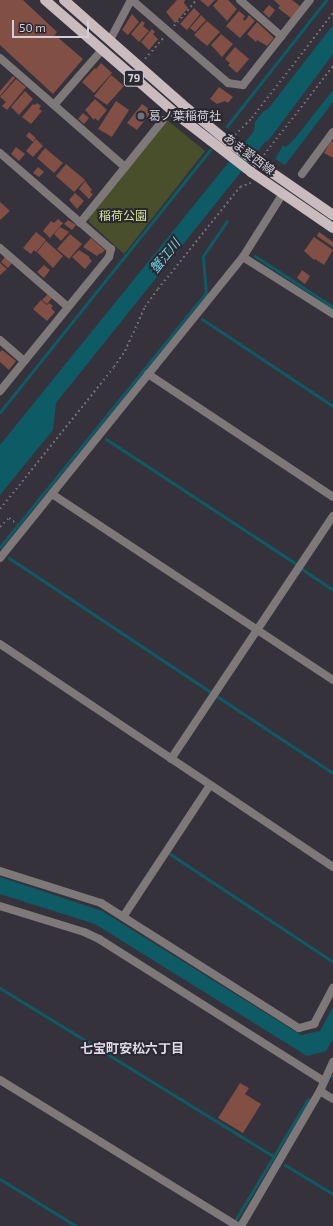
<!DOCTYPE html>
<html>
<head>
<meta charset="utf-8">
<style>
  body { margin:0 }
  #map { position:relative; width:333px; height:1226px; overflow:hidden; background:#35323c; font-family:"Exo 2","Noto Sans JP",sans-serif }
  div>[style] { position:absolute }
  .green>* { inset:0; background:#484f2a }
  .water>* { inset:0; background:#0d5b64 }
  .stream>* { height:3px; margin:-1.5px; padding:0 1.5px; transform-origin:1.5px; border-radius:1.5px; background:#0d5b64 }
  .building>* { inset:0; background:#814f43 }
  .path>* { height:2px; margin-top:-1px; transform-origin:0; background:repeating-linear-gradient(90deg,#6e6b74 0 2px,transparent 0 5px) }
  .minor>* { height:8px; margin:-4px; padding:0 4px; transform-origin:4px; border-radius:4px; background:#7e7879 }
  .primary>* { height:10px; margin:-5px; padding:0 5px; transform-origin:5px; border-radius:5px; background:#c9bbbe }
  .dots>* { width:11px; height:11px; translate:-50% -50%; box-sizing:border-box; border:2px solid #2b2832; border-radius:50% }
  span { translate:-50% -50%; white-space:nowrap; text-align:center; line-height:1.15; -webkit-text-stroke:4px #2b2832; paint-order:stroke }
  .shield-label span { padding:1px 3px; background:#2b2832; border:1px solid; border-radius:3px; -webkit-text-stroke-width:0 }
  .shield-label { font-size:11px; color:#d2d0d6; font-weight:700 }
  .poi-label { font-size:12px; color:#d2d0d6 }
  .left { translate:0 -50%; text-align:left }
  .street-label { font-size:12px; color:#d2d0d6 }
  .park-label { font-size:12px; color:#d4e497 }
  .water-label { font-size:13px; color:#6ed9e7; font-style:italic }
  .neighbourhood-label { font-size:13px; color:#dedae8; font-weight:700 }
  .scale { position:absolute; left:12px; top:20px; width:77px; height:18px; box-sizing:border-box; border:2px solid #d2d0d6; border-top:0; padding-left:5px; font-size:12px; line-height:14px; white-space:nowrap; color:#d2d0d6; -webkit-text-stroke:3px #2b2832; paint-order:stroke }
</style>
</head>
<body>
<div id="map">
  <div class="green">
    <div style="clip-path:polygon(167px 120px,205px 151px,124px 254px,89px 222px,89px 218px)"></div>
  </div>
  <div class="water">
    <div style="clip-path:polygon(333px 25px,333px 54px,268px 141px,265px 142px,56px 403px,53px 430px,0 495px,0 445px,241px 147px,254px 131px,255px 122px,263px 112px,268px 109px)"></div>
    <div style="clip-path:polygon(333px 90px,333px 102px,285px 165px,275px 159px,283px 145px,286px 147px,296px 137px)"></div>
    <div style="clip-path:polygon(0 877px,102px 911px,301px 1035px,320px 1031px,333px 1007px,333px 1039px,326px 1051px,307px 1056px,95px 924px,0 894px)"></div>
  </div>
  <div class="stream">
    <div style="left:227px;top:126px;width:160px;rotate:-51.8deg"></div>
    <div style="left:255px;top:256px;width:93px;rotate:33.2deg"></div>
    <div style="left:202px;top:319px;width:157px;rotate:33.6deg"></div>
    <div style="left:0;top:412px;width:336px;rotate:-51.3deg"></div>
    <div style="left:106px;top:439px;width:227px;rotate:33.3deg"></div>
    <div style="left:0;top:547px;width:327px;rotate:-51deg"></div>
    <div style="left:206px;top:293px;width:37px;rotate:-95deg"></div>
    <div style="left:203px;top:256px;width:42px;rotate:-55.6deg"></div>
    <div style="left:9px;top:558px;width:242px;rotate:33.6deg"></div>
    <div style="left:302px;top:569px;width:37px;rotate:34deg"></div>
    <div style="left:218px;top:697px;width:138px;rotate:33.5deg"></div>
    <div style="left:170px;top:854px;width:196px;rotate:33.5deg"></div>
    <div style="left:0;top:988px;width:321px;rotate:31.6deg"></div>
    <div style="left:332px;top:1077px;width:1px;rotate:-45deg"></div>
    <div style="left:285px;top:1165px;width:56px;rotate:31.1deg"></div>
    <div style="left:0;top:1179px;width:89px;rotate:31.7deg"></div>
    <div style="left:236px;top:1219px;width:140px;rotate:-59deg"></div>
  </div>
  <div class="building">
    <div style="clip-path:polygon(0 0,23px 0,57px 32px,51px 39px,36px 26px,51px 39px,55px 35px,83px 59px,53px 94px,0 45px)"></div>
    <div style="clip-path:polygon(177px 0,185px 0,184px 3px,188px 8px,175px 23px,166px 12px)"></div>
    <div style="clip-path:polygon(200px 0,215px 0,208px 7px)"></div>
    <div style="clip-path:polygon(218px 0,228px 0,237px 9px,227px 21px,213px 6px)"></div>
    <div style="clip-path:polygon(274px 0,292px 0,300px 6px,291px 18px,278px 8px,280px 6px)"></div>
    <div style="clip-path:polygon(269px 5px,275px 10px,269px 18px,263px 12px)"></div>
    <div style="clip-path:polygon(194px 8px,200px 14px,187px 30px,180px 24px)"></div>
    <div style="clip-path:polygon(239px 11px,245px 16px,243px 19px,245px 21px,249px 15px,255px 21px,240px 38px,226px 26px)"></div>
    <div style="clip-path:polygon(132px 14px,139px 22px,128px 35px,122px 30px)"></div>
    <div style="clip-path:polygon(201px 15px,206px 20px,195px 32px,190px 28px)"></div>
    <div style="clip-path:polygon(142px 21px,145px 23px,143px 26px,149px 31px,139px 42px,131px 34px)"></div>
    <div style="clip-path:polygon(207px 21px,220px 32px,207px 46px,194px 35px)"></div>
    <div style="clip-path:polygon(257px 22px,274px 38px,267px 46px,257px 40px,256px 42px,247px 34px)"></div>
    <div style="clip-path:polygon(152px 29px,155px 32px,153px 34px,158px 39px,149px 50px,141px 42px)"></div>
    <div style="clip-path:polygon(221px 34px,233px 44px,222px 57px,211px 45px)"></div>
    <div style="clip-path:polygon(235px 47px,249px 59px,237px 73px,228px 65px,230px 63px,225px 59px)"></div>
    <div style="clip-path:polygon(101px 63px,112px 73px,94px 93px,82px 82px,95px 68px,96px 69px)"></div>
    <div style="clip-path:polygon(111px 75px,124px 86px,107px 105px,94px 96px)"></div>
    <div style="clip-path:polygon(13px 76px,15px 78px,0 96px,0 91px)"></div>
    <div style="clip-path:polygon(16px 79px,26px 87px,7px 110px,2px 106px,6px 102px,0 97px)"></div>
    <div style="clip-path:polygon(219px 87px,233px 97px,228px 103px,225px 101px,217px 104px,210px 99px)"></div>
    <div style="clip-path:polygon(25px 91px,33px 99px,19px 115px,11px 107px)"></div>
    <div style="clip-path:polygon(95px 99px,107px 110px,98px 121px,95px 118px,94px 120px,85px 110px)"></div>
    <div style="clip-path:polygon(116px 101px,129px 110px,112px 137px,98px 129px)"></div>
    <div style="clip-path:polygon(37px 103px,41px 106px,39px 109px,42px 111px,31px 124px,22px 117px,33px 104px,35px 105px)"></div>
    <div style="clip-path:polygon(142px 104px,152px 111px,137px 130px,127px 123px)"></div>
    <div style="clip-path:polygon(83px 113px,89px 118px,84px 124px,78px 119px)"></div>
    <div style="clip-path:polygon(29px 132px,36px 138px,33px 142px,26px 136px)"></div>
    <div style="clip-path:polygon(36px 139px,43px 146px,33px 157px,26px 151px)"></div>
    <div style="clip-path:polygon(331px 141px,333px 142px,333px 158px,324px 153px)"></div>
    <div style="clip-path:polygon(16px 147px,25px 154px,19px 161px,11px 154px)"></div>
    <div style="clip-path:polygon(45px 148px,63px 163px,54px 173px,37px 158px)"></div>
    <div style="clip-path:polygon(66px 164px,85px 180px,74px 192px,56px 176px)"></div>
    <div style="clip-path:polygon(38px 167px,44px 172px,39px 177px,33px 173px)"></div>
    <div style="clip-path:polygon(85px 181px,92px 190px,90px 192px,93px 194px,89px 199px,79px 189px)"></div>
    <div style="clip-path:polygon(75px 193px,84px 201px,77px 209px,69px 200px)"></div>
    <div style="clip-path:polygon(0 202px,10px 211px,0 220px)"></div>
    <div style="clip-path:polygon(58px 219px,63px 223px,50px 238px,43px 231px,51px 221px,54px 223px)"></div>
    <div style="clip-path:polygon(68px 220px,76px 225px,72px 230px,64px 224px)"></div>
    <div style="clip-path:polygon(60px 227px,69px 232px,61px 241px,54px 234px)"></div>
    <div style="clip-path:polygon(36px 232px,46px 240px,36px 252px,34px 250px,31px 254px,23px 248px)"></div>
    <div style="clip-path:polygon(319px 232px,333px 242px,333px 247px,317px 236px)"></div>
    <div style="clip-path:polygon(70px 234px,82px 244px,69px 259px,57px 249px)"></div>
    <div style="clip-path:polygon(314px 237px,333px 250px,324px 265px,315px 259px,314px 260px,304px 251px)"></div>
    <div style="clip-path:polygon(91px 238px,105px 250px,101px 254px,100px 253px,97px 256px,83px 247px)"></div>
    <div style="clip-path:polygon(46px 241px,63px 256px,53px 268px,37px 252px)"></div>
    <div style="clip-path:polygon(79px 250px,90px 257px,89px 258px,92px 261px,85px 269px,72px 257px)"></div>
    <div style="clip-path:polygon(5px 257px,12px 263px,8px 268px,1px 262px)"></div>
    <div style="clip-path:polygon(0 263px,7px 269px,0 275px)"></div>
    <div style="clip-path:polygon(44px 265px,50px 270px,44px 278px,37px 272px)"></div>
    <div style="clip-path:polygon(302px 270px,310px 276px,305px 284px,297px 278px)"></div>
    <div style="clip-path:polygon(48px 294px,52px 298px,47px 304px,42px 300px)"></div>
    <div style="clip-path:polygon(41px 300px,47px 305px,49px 303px,53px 306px,51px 308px,55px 312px,47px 321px,33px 309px)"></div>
    <div style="clip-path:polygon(2px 350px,16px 361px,9px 370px,0 362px,0 352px)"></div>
    <div style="clip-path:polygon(240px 1083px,249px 1088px,245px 1094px,261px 1104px,243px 1133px,218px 1118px)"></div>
  </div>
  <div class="path">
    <div style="left:174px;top:26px;width:35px;rotate:-49deg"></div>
    <div style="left:145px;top:59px;width:28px;rotate:-49deg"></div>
    <div style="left:235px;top:135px;width:24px;rotate:-45deg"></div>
    <div style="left:252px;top:118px;width:133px;rotate:-52.4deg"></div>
    <div style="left:264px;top:155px;width:113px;rotate:-52.2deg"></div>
    <div style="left:0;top:509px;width:182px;rotate:-51.2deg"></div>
    <div style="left:114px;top:367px;width:19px;rotate:-55deg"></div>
    <div style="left:125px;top:351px;width:48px;rotate:-65.6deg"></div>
    <div style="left:145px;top:307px;width:22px;rotate:-54deg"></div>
    <div style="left:158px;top:289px;width:131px;rotate:-51.2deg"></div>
    <div style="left:240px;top:187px;width:12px;rotate:-20deg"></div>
    <div style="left:0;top:527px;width:13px;rotate:-45deg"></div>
    <div style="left:9px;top:518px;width:10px;rotate:37deg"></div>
  </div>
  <div class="minor">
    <div style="left:132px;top:0;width:127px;rotate:40.8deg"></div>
    <div style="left:228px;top:83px;width:15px;rotate:8deg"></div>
    <div style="left:243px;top:85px;width:108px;rotate:-51.8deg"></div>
    <div style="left:240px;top:0;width:55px;rotate:41.3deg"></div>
    <div style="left:110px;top:40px;width:45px;rotate:-62.3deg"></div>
    <div style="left:0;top:58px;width:166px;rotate:41.1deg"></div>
    <div style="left:54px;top:105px;width:73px;rotate:-48.9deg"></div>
    <div style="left:0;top:153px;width:147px;rotate:40.9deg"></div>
    <div style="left:111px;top:249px;width:8px;rotate:104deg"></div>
    <div style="left:109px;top:257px;width:173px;rotate:129.1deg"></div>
    <div style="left:302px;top:174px;width:52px;rotate:-53.6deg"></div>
    <div style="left:80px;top:223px;width:132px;rotate:-51.1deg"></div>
    <div style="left:0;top:248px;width:90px;rotate:40.9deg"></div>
    <div style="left:243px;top:257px;width:107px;rotate:32.3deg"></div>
    <div style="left:0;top:340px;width:32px;rotate:41deg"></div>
    <div style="left:148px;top:374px;width:222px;rotate:33.6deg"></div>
    <div style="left:52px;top:494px;width:337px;rotate:33.5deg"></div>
    <div style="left:0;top:558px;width:387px;rotate:-51.1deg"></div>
    <div style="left:243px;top:257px;width:73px;rotate:-57.8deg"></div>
    <div style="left:0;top:644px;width:401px;rotate:33.8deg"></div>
    <div style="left:171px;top:759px;width:292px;rotate:-56.3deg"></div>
    <div style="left:0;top:871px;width:106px;rotate:17.6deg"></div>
    <div style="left:101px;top:903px;width:234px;rotate:32.3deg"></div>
    <div style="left:299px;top:1028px;width:16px;rotate:-15deg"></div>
    <div style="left:314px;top:1024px;width:41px;rotate:-62.2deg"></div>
    <div style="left:0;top:906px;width:88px;rotate:17.2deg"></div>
    <div style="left:84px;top:932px;width:17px;rotate:25deg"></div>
    <div style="left:99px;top:939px;width:266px;rotate:32.3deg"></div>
    <div style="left:123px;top:917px;width:158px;rotate:-56.6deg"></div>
    <div style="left:0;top:1080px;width:278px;rotate:31.6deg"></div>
    <div style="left:320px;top:1091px;width:15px;rotate:32deg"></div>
    <div style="left:241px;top:1226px;width:156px;rotate:-59.7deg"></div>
    <div style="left:320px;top:1091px;width:32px;rotate:-66deg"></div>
  </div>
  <div class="primary">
    <div style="left:45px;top:0;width:174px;rotate:41deg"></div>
    <div style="left:176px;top:114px;width:95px;rotate:37.7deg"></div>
    <div style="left:251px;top:172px;width:99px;rotate:34.3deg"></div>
    <div style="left:64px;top:0;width:157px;rotate:41.4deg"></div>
    <div style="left:182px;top:104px;width:65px;rotate:39.4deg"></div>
    <div style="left:232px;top:145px;width:123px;rotate:34.7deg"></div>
  </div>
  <div class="dots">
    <div style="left:141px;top:116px;background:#6b7280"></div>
  </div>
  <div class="shield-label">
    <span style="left:134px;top:78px">79</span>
  </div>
  <div class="poi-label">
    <span class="left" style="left:149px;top:116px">葛ノ葉稲荷社</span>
  </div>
  <div class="street-label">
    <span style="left:249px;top:154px;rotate:37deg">あま愛西線</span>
  </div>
  <div class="park-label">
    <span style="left:123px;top:216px">稲荷公園</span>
  </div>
  <div class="water-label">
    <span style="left:165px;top:256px;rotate:-51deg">蟹江川</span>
  </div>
  <div class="neighbourhood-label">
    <span style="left:132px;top:1048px">七宝町安松六丁目</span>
  </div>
  <div class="scale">50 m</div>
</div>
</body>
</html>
